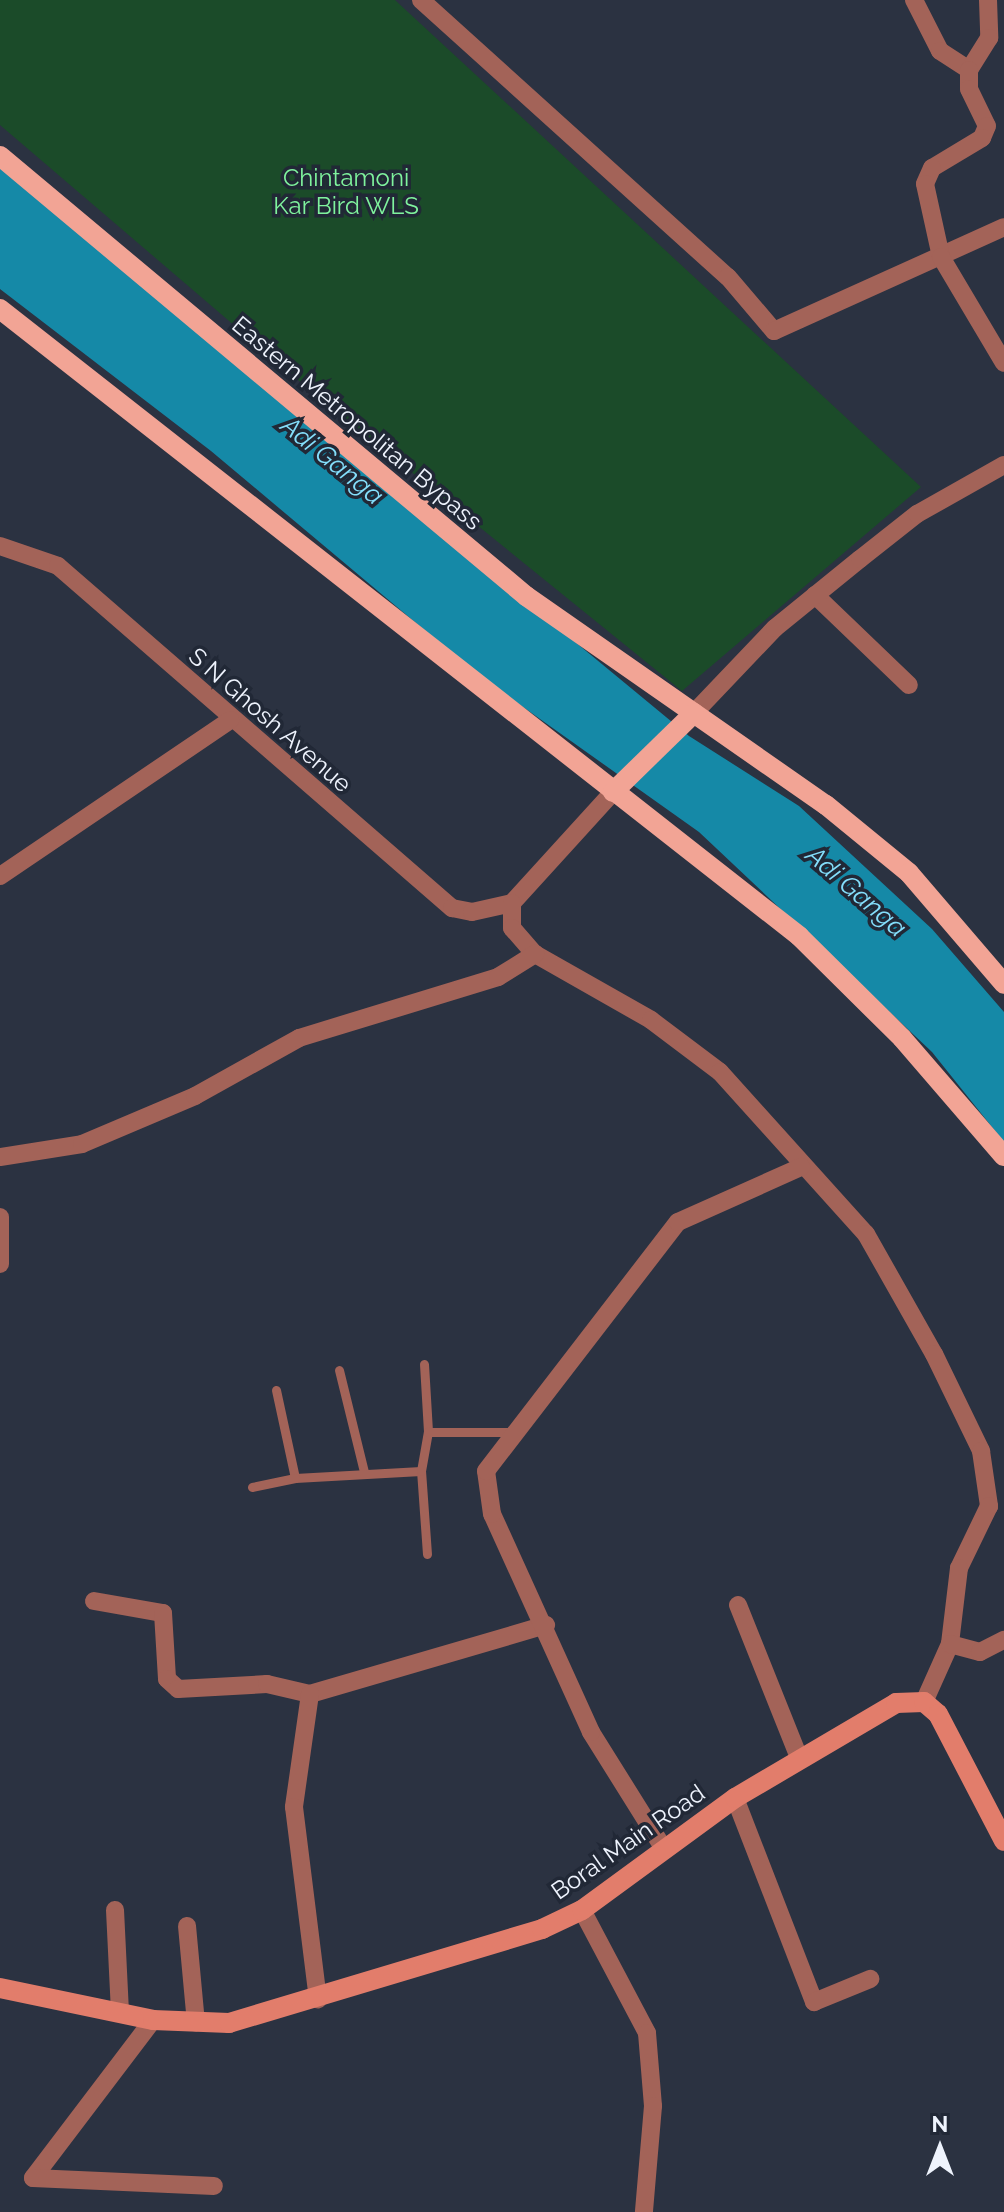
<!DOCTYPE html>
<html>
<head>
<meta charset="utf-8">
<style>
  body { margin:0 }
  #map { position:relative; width:1004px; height:2212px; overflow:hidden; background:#2b3241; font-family:Raleway,sans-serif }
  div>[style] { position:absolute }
  .green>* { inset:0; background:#1b4b29 }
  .water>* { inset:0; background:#1589a7 }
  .service>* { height:9px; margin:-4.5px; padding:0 4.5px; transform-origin:4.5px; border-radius:4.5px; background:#a36358 }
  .minor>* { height:18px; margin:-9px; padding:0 9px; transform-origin:9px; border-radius:9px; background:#a36358 }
  .secondary>* { height:20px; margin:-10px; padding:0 10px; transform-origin:10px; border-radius:10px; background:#e27d6b }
  .primary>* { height:20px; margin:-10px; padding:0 10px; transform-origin:10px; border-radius:10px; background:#f2a495 }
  span { translate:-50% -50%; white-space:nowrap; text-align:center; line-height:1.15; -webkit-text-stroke:7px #212836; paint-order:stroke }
  .park-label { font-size:24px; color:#7ff39d }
  .street-label { font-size:24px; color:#eef3fd }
  .water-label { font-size:26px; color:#84defb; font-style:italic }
  .north { position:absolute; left:900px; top:2108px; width:80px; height:80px; -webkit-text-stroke:6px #212836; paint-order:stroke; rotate:0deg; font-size:22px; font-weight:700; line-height:32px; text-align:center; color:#eef3fd }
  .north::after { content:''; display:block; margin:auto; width:28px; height:36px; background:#eef3fd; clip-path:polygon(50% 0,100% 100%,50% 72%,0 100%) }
</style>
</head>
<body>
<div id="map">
  <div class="green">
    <div style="clip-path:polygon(0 0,395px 0,921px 487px,682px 691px,304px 385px,0 125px)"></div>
  </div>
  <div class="water">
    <div style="clip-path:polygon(0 167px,689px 736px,799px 806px,932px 929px,1004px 1012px,1004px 1142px,932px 1052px,699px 832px,478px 675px,211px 451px,0 289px)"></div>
  </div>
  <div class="service">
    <div style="left:424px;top:1364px;width:68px;rotate:86.6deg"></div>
    <div style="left:339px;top:1370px;width:105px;rotate:76.2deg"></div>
    <div style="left:276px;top:1390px;width:90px;rotate:77.8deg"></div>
    <div style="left:295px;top:1478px;width:126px;rotate:-3.2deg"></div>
    <div style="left:252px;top:1487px;width:44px;rotate:-11.8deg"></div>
    <div style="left:427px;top:1554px;width:83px;rotate:-94.1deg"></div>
    <div style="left:421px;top:1471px;width:40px;rotate:-80deg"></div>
    <div style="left:428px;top:1432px;width:88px"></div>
  </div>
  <div class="minor">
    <div style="left:421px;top:0;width:413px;rotate:42.1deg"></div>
    <div style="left:728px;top:277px;width:71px;rotate:49.6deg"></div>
    <div style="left:774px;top:331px;width:252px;rotate:-24.3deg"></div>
    <div style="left:914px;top:0;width:57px;rotate:63deg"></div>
    <div style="left:940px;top:51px;width:35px;rotate:33deg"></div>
    <div style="left:988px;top:0;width:38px;rotate:88deg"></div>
    <div style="left:989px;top:38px;width:38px;rotate:122deg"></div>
    <div style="left:969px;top:70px;width:19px;rotate:90deg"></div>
    <div style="left:969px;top:89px;width:41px;rotate:64.1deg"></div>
    <div style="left:987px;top:126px;width:13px;rotate:113deg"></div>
    <div style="left:982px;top:138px;width:58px;rotate:149deg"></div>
    <div style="left:932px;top:168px;width:17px;rotate:114deg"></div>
    <div style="left:925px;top:184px;width:75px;rotate:77.6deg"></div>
    <div style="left:941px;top:257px;width:123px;rotate:59.3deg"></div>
    <div style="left:0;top:546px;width:61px;rotate:19deg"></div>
    <div style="left:58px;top:566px;width:522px;rotate:40.96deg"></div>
    <div style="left:452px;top:908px;width:20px;rotate:11deg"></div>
    <div style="left:472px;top:912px;width:41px;rotate:-12.7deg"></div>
    <div style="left:815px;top:595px;width:130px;rotate:43.8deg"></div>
    <div style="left:694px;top:713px;width:117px;rotate:-46.4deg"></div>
    <div style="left:775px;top:628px;width:109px;rotate:-39.1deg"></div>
    <div style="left:860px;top:559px;width:73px;rotate:-38.3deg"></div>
    <div style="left:917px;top:514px;width:100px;rotate:-29.4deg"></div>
    <div style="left:613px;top:792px;width:150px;rotate:132.3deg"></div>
    <div style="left:512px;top:903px;width:25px;rotate:90deg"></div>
    <div style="left:512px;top:928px;width:35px;rotate:49deg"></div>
    <div style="left:535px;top:954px;width:133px;rotate:29.6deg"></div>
    <div style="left:651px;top:1020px;width:86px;rotate:37deg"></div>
    <div style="left:720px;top:1072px;width:218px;rotate:48deg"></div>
    <div style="left:866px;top:1234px;width:138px;rotate:60.5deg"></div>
    <div style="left:934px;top:1354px;width:108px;rotate:64.1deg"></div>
    <div style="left:981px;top:1451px;width:56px;rotate:81.7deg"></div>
    <div style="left:989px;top:1506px;width:69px;rotate:115.8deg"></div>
    <div style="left:959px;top:1568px;width:77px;rotate:96.8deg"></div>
    <div style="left:950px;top:1644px;width:64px;rotate:114.1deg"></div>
    <div style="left:0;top:876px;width:278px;rotate:-34.1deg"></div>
    <div style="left:0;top:1157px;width:83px;rotate:-9deg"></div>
    <div style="left:82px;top:1144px;width:123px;rotate:-23deg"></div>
    <div style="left:195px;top:1096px;width:119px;rotate:-29.1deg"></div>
    <div style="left:299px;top:1038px;width:208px;rotate:-17deg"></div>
    <div style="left:498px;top:977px;width:44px;rotate:-31.9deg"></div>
    <div style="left:0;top:1217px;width:47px;rotate:90deg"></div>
    <div style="left:94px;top:1601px;width:70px;rotate:9.9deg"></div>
    <div style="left:163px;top:1613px;width:66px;rotate:86.5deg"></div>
    <div style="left:167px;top:1679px;width:15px;rotate:42deg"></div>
    <div style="left:178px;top:1689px;width:89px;rotate:-3.2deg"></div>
    <div style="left:267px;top:1684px;width:44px;rotate:13.1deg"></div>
    <div style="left:310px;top:1694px;width:246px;rotate:-16.3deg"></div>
    <div style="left:738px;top:1605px;width:167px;rotate:68.2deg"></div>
    <div style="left:950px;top:1644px;width:31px;rotate:15deg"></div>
    <div style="left:980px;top:1652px;width:27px;rotate:-27deg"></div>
    <div style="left:310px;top:1694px;width:114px;rotate:98.1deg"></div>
    <div style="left:294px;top:1807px;width:194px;rotate:82.9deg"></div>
    <div style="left:735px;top:1798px;width:219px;rotate:68.8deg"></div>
    <div style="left:814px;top:2002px;width:61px;rotate:-22.3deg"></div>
    <div style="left:664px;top:1849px;width:138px;rotate:-122deg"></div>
    <div style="left:591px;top:1732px;width:239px;rotate:-114.4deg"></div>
    <div style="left:492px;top:1514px;width:43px;rotate:-97.9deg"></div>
    <div style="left:486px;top:1471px;width:314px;rotate:-52.4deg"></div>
    <div style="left:678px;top:1222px;width:135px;rotate:-24.1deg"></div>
    <div style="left:115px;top:1910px;width:103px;rotate:87.2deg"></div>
    <div style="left:582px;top:1910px;width:139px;rotate:62.1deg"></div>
    <div style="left:647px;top:2033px;width:73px;rotate:85.3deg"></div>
    <div style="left:653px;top:2106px;width:106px;rotate:94.9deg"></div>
    <div style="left:187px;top:1926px;width:97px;rotate:84.7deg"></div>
    <div style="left:33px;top:2178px;width:198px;rotate:-52.8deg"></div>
    <div style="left:33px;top:2178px;width:181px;rotate:2.5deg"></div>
  </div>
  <div class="secondary">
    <div style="left:0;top:1988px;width:156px;rotate:11.8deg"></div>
    <div style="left:153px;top:2020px;width:76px;rotate:2.3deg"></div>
    <div style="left:229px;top:2023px;width:327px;rotate:-16.7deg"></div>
    <div style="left:542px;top:1929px;width:44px;rotate:-25.4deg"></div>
    <div style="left:582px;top:1910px;width:190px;rotate:-36.2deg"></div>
    <div style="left:735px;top:1798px;width:187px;rotate:-30.5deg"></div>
    <div style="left:896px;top:1703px;width:28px;rotate:-2deg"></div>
    <div style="left:924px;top:1702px;width:18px;rotate:41deg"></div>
    <div style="left:938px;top:1714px;width:143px;rotate:62.5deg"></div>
  </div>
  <div class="primary">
    <div style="left:0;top:156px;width:686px;rotate:39.91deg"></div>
    <div style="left:526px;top:596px;width:366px;rotate:34.9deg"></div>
    <div style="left:826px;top:805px;width:107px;rotate:39.3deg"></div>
    <div style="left:909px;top:873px;width:146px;rotate:49.4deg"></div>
    <div style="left:0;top:309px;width:1016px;rotate:38.12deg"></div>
    <div style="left:799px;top:936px;width:145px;rotate:44.7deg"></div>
    <div style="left:902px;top:1038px;width:156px;rotate:49.2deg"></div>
    <div style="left:613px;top:792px;width:113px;rotate:-44.3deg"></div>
  </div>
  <div class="park-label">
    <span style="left:346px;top:192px">Chintamoni<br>Kar Bird WLS</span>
  </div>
  <div class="street-label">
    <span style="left:357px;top:423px;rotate:40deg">Eastern Metropolitan Bypass</span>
    <span style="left:270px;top:720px;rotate:41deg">S N Ghosh Avenue</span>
    <span style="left:628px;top:1842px;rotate:-35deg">Boral Main Road</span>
  </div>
  <div class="water-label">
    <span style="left:332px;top:461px;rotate:39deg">Adi Ganga</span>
    <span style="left:856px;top:892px;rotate:41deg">Adi Ganga</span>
  </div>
  <div class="north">N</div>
</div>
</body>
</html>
